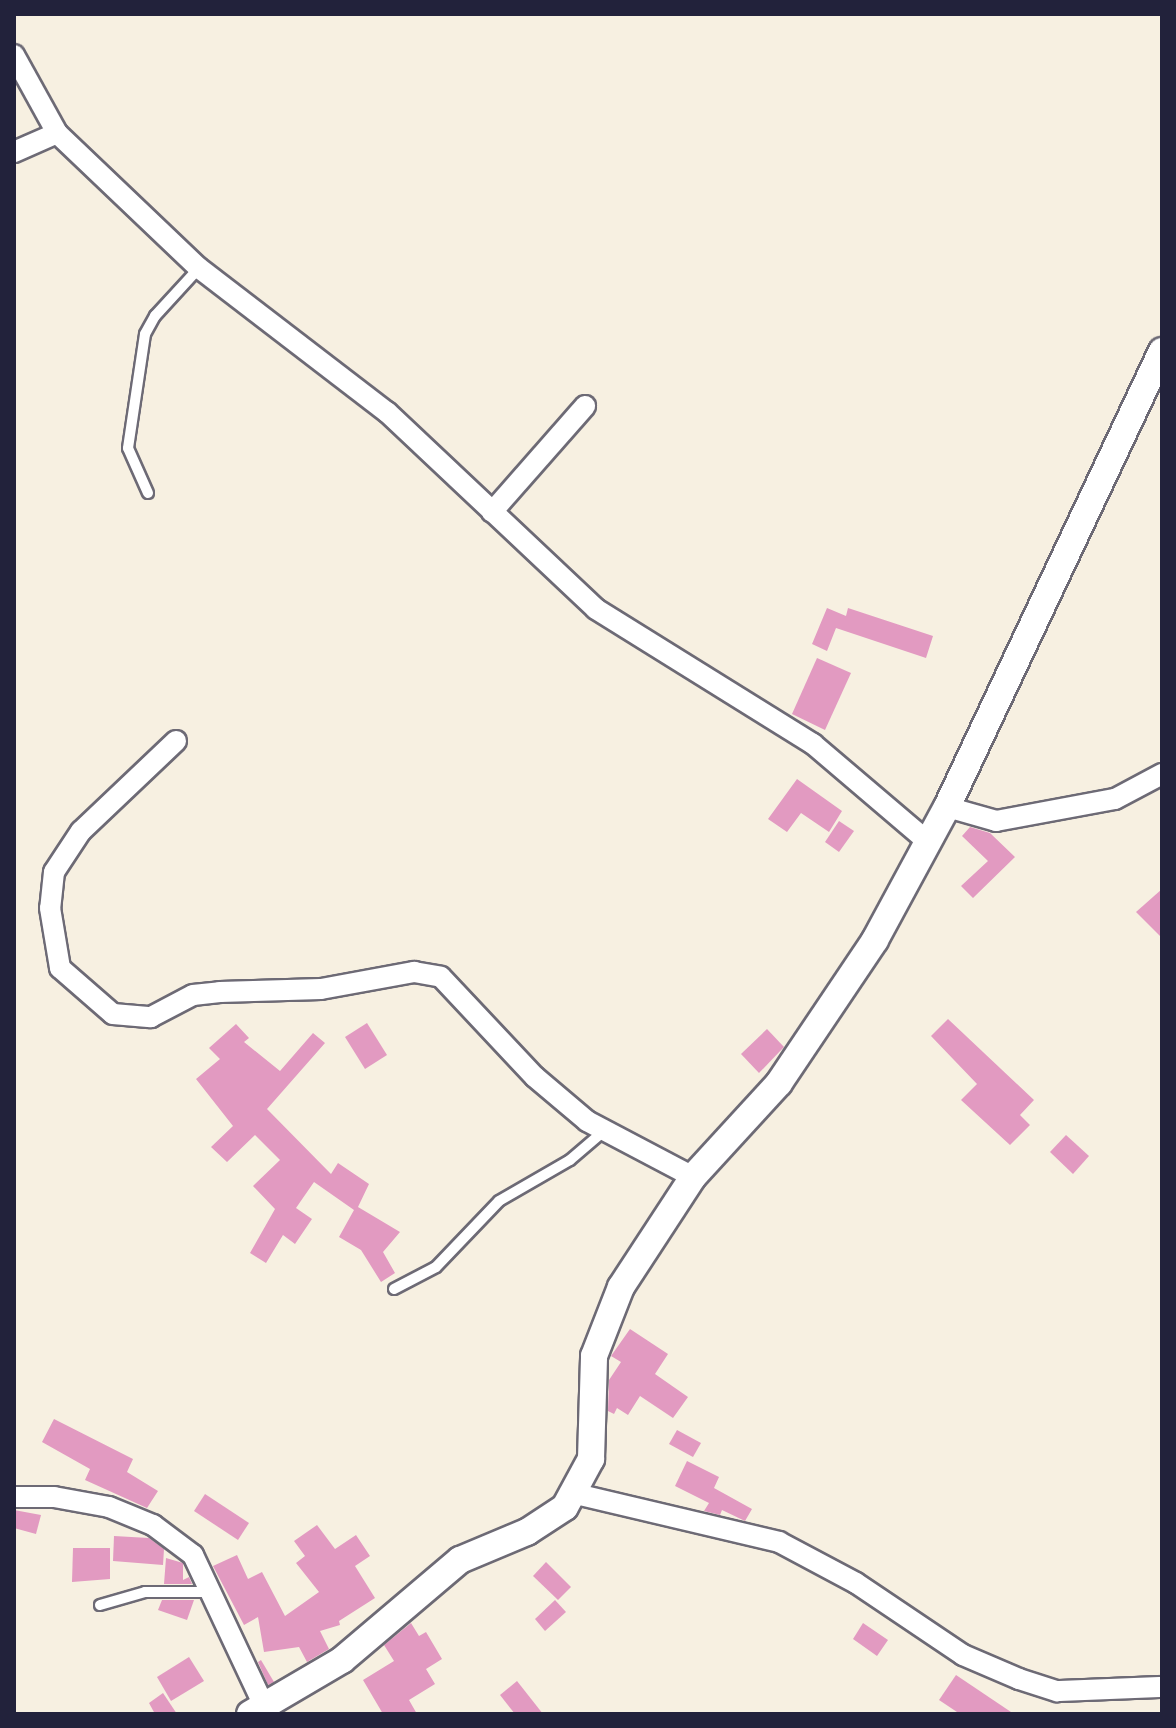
<!DOCTYPE html>
<html>
<head>
<meta charset="utf-8">
<style>
  body { margin:0 }
  #map { position:relative; width:1176px; height:1728px; overflow:hidden; background:#f7f0e1; font-family:Caveat,sans-serif }
  div>[style] { position:absolute }
  .building>* { inset:0; background:#e29ac1 }
  .roads { filter:drop-shadow(2px 0 #6d6a75) drop-shadow(-2px 0 #6d6a75) drop-shadow(0 2px #6d6a75) drop-shadow(0 -2px #6d6a75) }
  .service>* { height:10px; margin:-5px; padding:0 5px; transform-origin:5px; border-radius:5px; background:#fff }
  .minor>* { height:20px; margin:-10px; padding:0 10px; transform-origin:10px; border-radius:10px; background:#fff }
  .tertiary>* { height:26px; margin:-13px; padding:0 13px; transform-origin:13px; border-radius:13px; background:#fff }
  span { translate:-50% -50%; white-space:nowrap; text-align:center; line-height:1.15; -webkit-text-stroke:8px #fff; paint-order:stroke }
  .frame { position:absolute; inset:0; border:16px solid #22223b; pointer-events:none }
</style>
</head>
<body>
<div id="map">
  <div class="building">
    <div style="clip-path:polygon(827px 608px,846px 616px,848px 608px,933px 636px,926px 658px,836px 628px,827px 651px,812px 644px)"></div>
    <div style="clip-path:polygon(817px 658px,851px 673px,825px 730px,792px 714px)"></div>
    <div style="clip-path:polygon(797px 779px,842px 811px,829px 832px,801px 813px,787px 832px,768px 819px)"></div>
    <div style="clip-path:polygon(839px 821px,854px 831px,839px 852px,825px 842px)"></div>
    <div style="clip-path:polygon(970px 827px,990px 833px,1015px 857px,973px 898px,961px 886px,988px 861px,962px 836px)"></div>
    <div style="clip-path:polygon(1162px 889px,1162px 938px,1136px 912px)"></div>
    <div style="clip-path:polygon(948px 1019px,1034px 1100px,1020px 1115px,1030px 1125px,1010px 1145px,961px 1100px,977px 1084px,931px 1036px)"></div>
    <div style="clip-path:polygon(367px 1023px,387px 1055px,365px 1069px,345px 1037px)"></div>
    <div style="clip-path:polygon(236px 1024px,249px 1038px,244px 1042px,280px 1071px,313px 1033px,325px 1043px,267px 1109px,331px 1174px,338px 1163px,369px 1184px,358px 1207px,400px 1232px,383px 1252px,395px 1273px,381px 1282px,361px 1250px,339px 1237px,354px 1210px,314px 1182px,296px 1208px,312px 1219px,295px 1244px,283px 1235px,266px 1263px,250px 1253px,275px 1209px,253px 1186px,280px 1160px,255px 1135px,227px 1162px,211px 1147px,233px 1126px,196px 1079px,220px 1059px,209px 1048px)"></div>
    <div style="clip-path:polygon(767px 1029px,784px 1047px,759px 1073px,741px 1054px)"></div>
    <div style="clip-path:polygon(1066px 1135px,1089px 1156px,1073px 1174px,1050px 1152px)"></div>
    <div style="clip-path:polygon(630px 1329px,668px 1354px,655px 1374px,688px 1397px,673px 1418px,640px 1396px,628px 1415px,617px 1408px,614px 1414px,608px 1411px,609px 1380px,621px 1362px,611px 1356px)"></div>
    <div style="clip-path:polygon(54px 1419px,133px 1459px,127px 1472px,158px 1491px,147px 1508px,85px 1480px,90px 1469px,42px 1442px)"></div>
    <div style="clip-path:polygon(677px 1430px,701px 1443px,693px 1457px,669px 1444px)"></div>
    <div style="clip-path:polygon(687px 1461px,719px 1477px,714px 1488px,752px 1509px,745px 1521px,722px 1510px,720px 1515px,704px 1511px,709px 1503px,675px 1486px)"></div>
    <div style="clip-path:polygon(205px 1494px,249px 1523px,238px 1540px,194px 1511px)"></div>
    <div style="clip-path:polygon(14px 1510px,41px 1515px,36px 1534px,14px 1528px)"></div>
    <div style="clip-path:polygon(317px 1525px,335px 1549px,356px 1535px,370px 1556px,355px 1566px,375px 1598px,339px 1621px,340px 1625px,320px 1631px,329px 1649px,307px 1662px,299px 1647px,264px 1652px,258px 1617px,244px 1625px,213px 1566px,237px 1555px,248px 1579px,262px 1572px,285px 1616px,319px 1592px,296px 1563px,305px 1556px,294px 1541px)"></div>
    <div style="clip-path:polygon(114px 1536px,149px 1538px,164px 1549px,163px 1565px,113px 1561px)"></div>
    <div style="clip-path:polygon(73px 1548px,110px 1548px,110px 1579px,72px 1582px)"></div>
    <div style="clip-path:polygon(166px 1558px,183px 1563px,183px 1580px,189px 1577px,192px 1584px,164px 1584px)"></div>
    <div style="clip-path:polygon(546px 1562px,571px 1587px,558px 1600px,533px 1576px)"></div>
    <div style="clip-path:polygon(162px 1600px,194px 1600px,187px 1620px,158px 1610px)"></div>
    <div style="clip-path:polygon(555px 1600px,566px 1612px,545px 1631px,535px 1619px)"></div>
    <div style="clip-path:polygon(411px 1623px,419px 1636px,426px 1632px,442px 1659px,426px 1669px,435px 1684px,409px 1700px,417px 1714px,383px 1714px,363px 1680px,394px 1661px,384px 1645px)"></div>
    <div style="clip-path:polygon(863px 1623px,888px 1640px,877px 1656px,853px 1639px)"></div>
    <div style="clip-path:polygon(189px 1657px,204px 1681px,171px 1701px,157px 1677px)"></div>
    <div style="clip-path:polygon(261px 1660px,274px 1682px,268px 1685px,258px 1662px)"></div>
    <div style="clip-path:polygon(956px 1675px,1014px 1714px,960px 1714px,939px 1700px)"></div>
    <div style="clip-path:polygon(517px 1681px,543px 1714px,515px 1714px,500px 1695px)"></div>
    <div style="clip-path:polygon(163px 1693px,177px 1714px,155px 1714px,149px 1703px)"></div>
  </div>
  <div class="roads">
    <div class="service">
      <div style="left:148px;top:493px;width:49px;rotate:-114deg"></div>
      <div style="left:128px;top:448px;width:115px;rotate:-81.5deg"></div>
      <div style="left:145px;top:334px;width:21px;rotate:-61deg"></div>
      <div style="left:155px;top:316px;width:65px;rotate:-47.5deg"></div>
      <div style="left:394px;top:1289px;width:47px;rotate:-27.6deg"></div>
      <div style="left:436px;top:1267px;width:91px;rotate:-46.3deg"></div>
      <div style="left:499px;top:1201px;width:82px;rotate:-30deg"></div>
      <div style="left:570px;top:1160px;width:45px;rotate:-40.5deg"></div>
      <div style="left:100px;top:1605px;width:47px;rotate:-16.1deg"></div>
      <div style="left:145px;top:1592px;width:65px"></div>
    </div>
    <div class="minor">
      <div style="left:14px;top:55px;width:89px;rotate:61.1deg"></div>
      <div style="left:57px;top:133px;width:196px;rotate:43.6deg"></div>
      <div style="left:199px;top:268px;width:237px;rotate:37.5deg"></div>
      <div style="left:387px;top:412px;width:287px;rotate:43.3deg"></div>
      <div style="left:596px;top:609px;width:256px;rotate:31.9deg"></div>
      <div style="left:813px;top:744px;width:151px;rotate:40.4deg"></div>
      <div style="left:14px;top:152px;width:47px;rotate:-23.8deg"></div>
      <div style="left:492px;top:512px;width:141px;rotate:-48.7deg"></div>
      <div style="left:176px;top:741px;width:131px;rotate:136.5deg"></div>
      <div style="left:81px;top:831px;width:49px;rotate:123.4deg"></div>
      <div style="left:54px;top:872px;width:36px;rotate:96deg"></div>
      <div style="left:50px;top:908px;width:61px;rotate:80.5deg"></div>
      <div style="left:60px;top:968px;width:70px;rotate:41deg"></div>
      <div style="left:113px;top:1014px;width:38px;rotate:5deg"></div>
      <div style="left:151px;top:1017px;width:47px;rotate:-27.6deg"></div>
      <div style="left:193px;top:995px;width:27px;rotate:-6deg"></div>
      <div style="left:220px;top:992px;width:101px;rotate:-1.7deg"></div>
      <div style="left:321px;top:989px;width:95px;rotate:-10.4deg"></div>
      <div style="left:414px;top:972px;width:27px;rotate:10deg"></div>
      <div style="left:441px;top:977px;width:137px;rotate:46.8deg"></div>
      <div style="left:535px;top:1077px;width:68px;rotate:40.2deg"></div>
      <div style="left:587px;top:1121px;width:120px;rotate:27.8deg"></div>
      <div style="left:947px;top:807px;width:51px;rotate:15.9deg"></div>
      <div style="left:996px;top:821px;width:121px;rotate:-10.5deg"></div>
      <div style="left:1115px;top:799px;width:53px;rotate:-28deg"></div>
      <div style="left:572px;top:1493px;width:213px;rotate:13.3deg"></div>
      <div style="left:779px;top:1542px;width:87px;rotate:28deg"></div>
      <div style="left:856px;top:1583px;width:129px;rotate:33.9deg"></div>
      <div style="left:963px;top:1655px;width:61px;rotate:23.2deg"></div>
      <div style="left:1019px;top:1679px;width:40px;rotate:18deg"></div>
      <div style="left:1057px;top:1691px;width:105px;rotate:-2.2deg"></div>
      <div style="left:14px;top:1497px;width:40px"></div>
      <div style="left:54px;top:1497px;width:56px;rotate:10.3deg"></div>
      <div style="left:109px;top:1507px;width:48px;rotate:22.2deg"></div>
      <div style="left:153px;top:1525px;width:50px;rotate:36.9deg"></div>
      <div style="left:193px;top:1555px;width:167px;rotate:64.8deg"></div>
    </div>
    <div class="tertiary">
      <div style="left:250px;top:1714px;width:107px;rotate:-30.4deg"></div>
      <div style="left:342px;top:1660px;width:155px;rotate:-40.3deg"></div>
      <div style="left:460px;top:1560px;width:73px;rotate:-22.7deg"></div>
      <div style="left:527px;top:1532px;width:45px;rotate:-33.3deg"></div>
      <div style="left:565px;top:1507px;width:55px;rotate:-61.6deg"></div>
      <div style="left:591px;top:1459px;width:103px;rotate:-88.3deg"></div>
      <div style="left:594px;top:1356px;width:74px;rotate:-68.6deg"></div>
      <div style="left:621px;top:1287px;width:131px;rotate:-56.8deg"></div>
      <div style="left:693px;top:1177px;width:127px;rotate:-47.5deg"></div>
      <div style="left:779px;top:1083px;width:172px;rotate:-56.1deg"></div>
      <div style="left:875px;top:940px;width:151px;rotate:-61.6deg"></div>
      <div style="left:947px;top:807px;width:504px;rotate:-64.76deg"></div>
    </div>
  </div>
  <div class="frame"></div>
</div>
</body>
</html>
